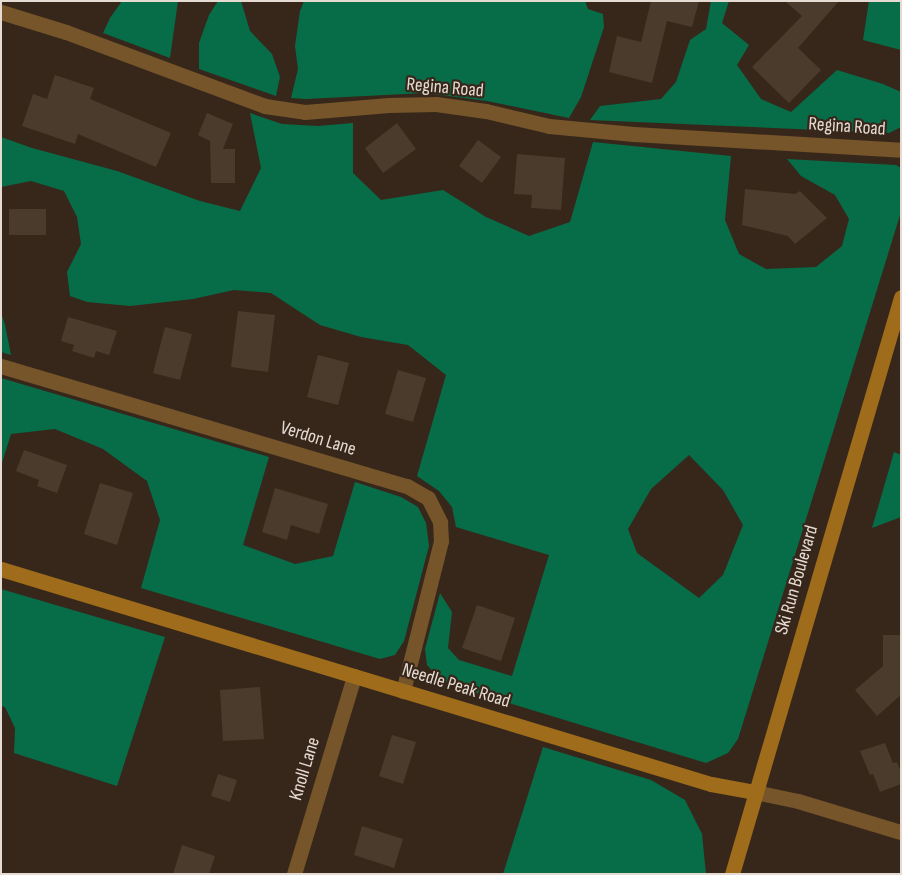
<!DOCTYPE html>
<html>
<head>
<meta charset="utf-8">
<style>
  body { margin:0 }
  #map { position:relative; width:902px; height:875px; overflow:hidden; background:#37271b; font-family:"Sofia Sans Condensed",sans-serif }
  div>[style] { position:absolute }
  .forest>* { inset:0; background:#066d48 }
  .building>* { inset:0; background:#4a3b2c }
  .street>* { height:15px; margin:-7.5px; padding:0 7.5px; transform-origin:7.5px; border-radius:7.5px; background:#755529 }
  .secondary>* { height:15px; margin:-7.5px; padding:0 7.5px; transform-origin:7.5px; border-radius:7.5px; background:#9e6c1a }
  span { translate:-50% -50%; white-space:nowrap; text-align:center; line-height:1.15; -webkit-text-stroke:4.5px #37271b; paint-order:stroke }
  .street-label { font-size:19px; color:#e6dbd3 }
  .frame { position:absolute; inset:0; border:2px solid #e6dbd3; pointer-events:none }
</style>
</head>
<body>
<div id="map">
  <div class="forest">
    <div style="clip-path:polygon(122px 1px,178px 1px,170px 58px,103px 33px,110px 18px)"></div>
    <div style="clip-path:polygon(218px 1px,241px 1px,250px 31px,272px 54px,280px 77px,276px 96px,199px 69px,199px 43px,209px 15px)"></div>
    <div style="clip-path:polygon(304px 1px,585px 1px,588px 9px,603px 14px,604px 27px,581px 97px,569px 118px,487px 101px,425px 93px,306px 99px,291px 98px,298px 69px,295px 46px,300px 11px)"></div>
    <div style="clip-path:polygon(711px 1px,729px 1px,722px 23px,749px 45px,737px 65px,761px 99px,791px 112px,837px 70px,883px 84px,901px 92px,901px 127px,889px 133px,590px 120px,600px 106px,661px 99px,676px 82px,690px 40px,706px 29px)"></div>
    <div style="clip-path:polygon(869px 1px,901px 1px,901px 50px,863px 40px)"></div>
    <div style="clip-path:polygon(evenodd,250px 113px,282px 124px,318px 126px,353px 123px,353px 173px,381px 200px,443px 190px,486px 217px,529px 236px,570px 222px,593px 142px,731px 156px,725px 220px,739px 254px,766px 269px,816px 267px,842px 246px,849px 219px,835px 195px,801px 176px,787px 159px,896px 165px,901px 168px,901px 212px,738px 739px,728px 753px,706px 763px,456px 687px,440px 679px,427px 665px,425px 649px,440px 593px,452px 612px,448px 648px,459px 660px,512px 676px,549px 555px,456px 527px,452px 507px,439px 491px,417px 476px,446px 375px,408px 345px,361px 337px,320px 325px,271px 293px,234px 290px,193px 299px,130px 306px,87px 302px,70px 296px,67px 272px,81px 244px,77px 217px,64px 191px,31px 181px,1px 187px,1px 137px,32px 148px,117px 171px,200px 201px,240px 211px,261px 168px,250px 113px,689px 455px,723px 490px,743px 525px,723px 575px,699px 598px,637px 553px,628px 529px,651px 489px,689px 455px)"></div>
    <div style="clip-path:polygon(1px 312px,5px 325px,11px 355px,1px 352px)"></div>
    <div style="clip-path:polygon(1px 378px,269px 457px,243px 545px,295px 564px,333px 556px,355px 482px,401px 497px,418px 507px,426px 523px,429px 546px,404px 641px,395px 655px,380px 659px,141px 588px,160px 520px,147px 481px,103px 449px,55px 429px,11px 434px,1px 466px)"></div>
    <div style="clip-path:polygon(894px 452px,901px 455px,901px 517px,872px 528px)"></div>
    <div style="clip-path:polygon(1px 589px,165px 637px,117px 786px,14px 753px,15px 728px,5px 707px,1px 706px)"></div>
    <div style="clip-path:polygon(543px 747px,651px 780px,685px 800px,702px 834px,706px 874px,503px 874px)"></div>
  </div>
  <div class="building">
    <div style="clip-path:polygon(651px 1px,699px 1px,692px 27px,667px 21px,652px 83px,609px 72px,617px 36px,641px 42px)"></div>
    <div style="clip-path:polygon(785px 1px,839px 1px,798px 48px,821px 70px,789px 103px,752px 67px,802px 16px)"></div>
    <div style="clip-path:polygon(55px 75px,94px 88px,90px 99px,171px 133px,156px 167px,78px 134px,75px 144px,22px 126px,33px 94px,47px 99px)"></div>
    <div style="clip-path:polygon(207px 113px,233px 124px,223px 149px,235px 149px,235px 183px,211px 183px,210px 141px,198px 135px)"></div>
    <div style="clip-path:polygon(397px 123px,416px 149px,383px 173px,365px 148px)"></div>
    <div style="clip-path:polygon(478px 140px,501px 157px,482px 183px,459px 166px)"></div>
    <div style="clip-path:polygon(517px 154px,565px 158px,561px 210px,531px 208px,532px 195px,514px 194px)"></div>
    <div style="clip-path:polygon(745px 189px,795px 194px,800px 191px,827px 218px,795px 244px,788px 236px,742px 225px)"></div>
    <div style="clip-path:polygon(9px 209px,46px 209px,46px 235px,9px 235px)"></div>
    <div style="clip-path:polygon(238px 311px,275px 315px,268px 372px,231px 367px)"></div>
    <div style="clip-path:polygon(68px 317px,117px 331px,109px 355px,96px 351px,94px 358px,72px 351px,74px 345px,61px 341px)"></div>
    <div style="clip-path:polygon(165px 327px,192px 334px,180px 380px,153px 373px)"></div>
    <div style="clip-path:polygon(318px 355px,349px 363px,338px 405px,307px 397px)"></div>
    <div style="clip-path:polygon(398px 370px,426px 378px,413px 422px,385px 414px)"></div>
    <div style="clip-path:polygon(24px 450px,67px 465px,57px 493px,37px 486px,39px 480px,16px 471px)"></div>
    <div style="clip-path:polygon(100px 483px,133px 493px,117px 545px,84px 534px)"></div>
    <div style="clip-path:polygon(275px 488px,328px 504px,319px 534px,291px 525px,287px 540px,262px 532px)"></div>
    <div style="clip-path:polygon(477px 605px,515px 618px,501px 661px,462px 648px)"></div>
    <div style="clip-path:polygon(883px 635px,901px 635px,901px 695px,877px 716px,855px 690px,883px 666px)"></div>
    <div style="clip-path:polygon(260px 687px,264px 739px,223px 741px,220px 690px)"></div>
    <div style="clip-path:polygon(392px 735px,416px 742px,403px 784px,379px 776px)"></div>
    <div style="clip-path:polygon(885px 743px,893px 763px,897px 762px,901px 772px,901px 784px,880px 792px,873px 774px,870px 775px,860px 751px)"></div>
    <div style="clip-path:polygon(218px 774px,237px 780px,230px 802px,211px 796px)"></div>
    <div style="clip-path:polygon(362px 826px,403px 839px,394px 868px,354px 855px)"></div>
    <div style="clip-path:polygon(182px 845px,215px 856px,209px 874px,173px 874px)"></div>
  </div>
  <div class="street">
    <div style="left:1px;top:12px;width:68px;rotate:17.1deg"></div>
    <div style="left:66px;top:32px;width:212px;rotate:20.4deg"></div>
    <div style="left:265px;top:106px;width:40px;rotate:8.5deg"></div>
    <div style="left:305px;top:112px;width:84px;rotate:-4.8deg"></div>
    <div style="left:389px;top:105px;width:47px;rotate:-1.2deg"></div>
    <div style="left:436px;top:104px;width:50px;rotate:8deg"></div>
    <div style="left:486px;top:111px;width:65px;rotate:13.4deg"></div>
    <div style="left:549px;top:126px;width:85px;rotate:5.4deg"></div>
    <div style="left:634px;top:134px;width:267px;rotate:3.4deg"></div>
    <div style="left:1px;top:366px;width:423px;rotate:16.5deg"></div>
    <div style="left:407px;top:486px;width:24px;rotate:30deg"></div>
    <div style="left:428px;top:498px;width:27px;rotate:63deg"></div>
    <div style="left:440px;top:522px;width:19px;rotate:87deg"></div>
    <div style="left:441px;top:541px;width:155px;rotate:104.2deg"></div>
    <div style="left:755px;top:792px;width:44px;rotate:11.8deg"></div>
    <div style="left:798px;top:801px;width:108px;rotate:16.8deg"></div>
    <div style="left:294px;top:874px;width:207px;rotate:-73.1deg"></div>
  </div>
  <div class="secondary">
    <div style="left:1px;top:569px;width:742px;rotate:16.85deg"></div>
    <div style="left:711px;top:784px;width:45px;rotate:10.3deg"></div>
    <div style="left:732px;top:874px;width:601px;rotate:-73.67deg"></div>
  </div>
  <div class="street-label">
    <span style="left:445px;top:88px;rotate:5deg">Regina Road</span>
    <span style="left:847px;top:127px;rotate:4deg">Regina Road</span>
    <span style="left:318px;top:439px;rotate:17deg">Verdon Lane</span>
    <span style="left:797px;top:580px;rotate:-74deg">Ski Run Boulevard</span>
    <span style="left:456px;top:686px;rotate:17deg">Needle Peak Road</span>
    <span style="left:305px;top:769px;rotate:-73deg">Knoll Lane</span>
  </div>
  <div class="frame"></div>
</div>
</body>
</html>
